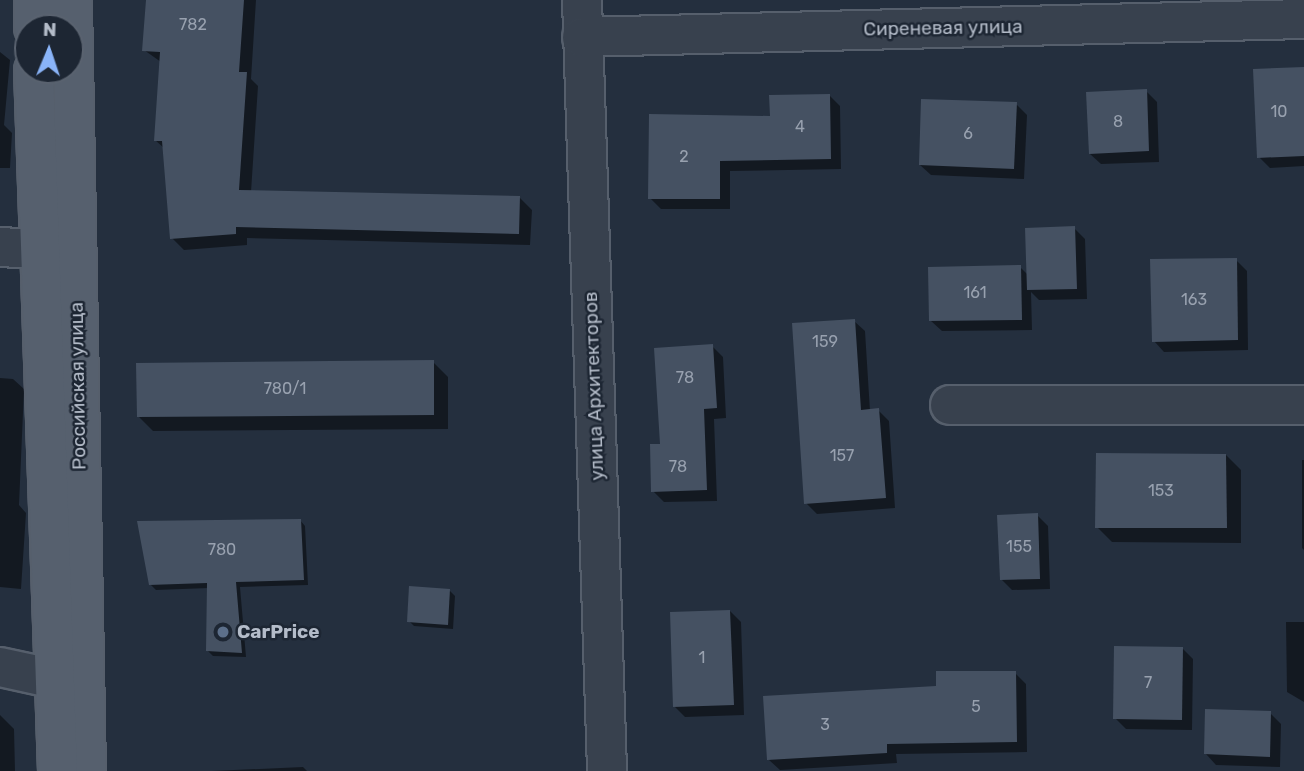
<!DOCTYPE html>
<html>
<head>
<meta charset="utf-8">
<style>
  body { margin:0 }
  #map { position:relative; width:1304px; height:771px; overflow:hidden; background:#242f3e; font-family:Rubik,sans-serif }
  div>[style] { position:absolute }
  .shadow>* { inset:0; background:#0007 }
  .building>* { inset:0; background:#455162 }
  .roads { filter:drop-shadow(2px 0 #565f6c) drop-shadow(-2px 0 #565f6c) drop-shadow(0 2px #565f6c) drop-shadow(0 -2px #565f6c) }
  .minor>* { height:38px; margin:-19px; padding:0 19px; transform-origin:19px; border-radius:19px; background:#38414e }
  .major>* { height:38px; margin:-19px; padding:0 19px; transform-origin:19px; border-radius:19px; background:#56606e }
  .dots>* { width:19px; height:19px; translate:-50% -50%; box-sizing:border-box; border:4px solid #1d2633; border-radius:50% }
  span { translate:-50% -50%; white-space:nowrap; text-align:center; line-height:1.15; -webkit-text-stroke:5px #1d2633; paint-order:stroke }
  .number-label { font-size:16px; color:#98a1af }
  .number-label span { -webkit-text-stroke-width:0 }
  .street-label { font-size:19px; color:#b4bcc9 }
  .poi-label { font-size:19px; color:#b4bcc9; font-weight:700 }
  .left { translate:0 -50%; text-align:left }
  .north { position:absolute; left:14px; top:14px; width:70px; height:70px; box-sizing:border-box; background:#1d2633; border:2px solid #59626f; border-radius:50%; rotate:2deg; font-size:19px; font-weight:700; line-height:28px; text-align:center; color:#b4bcc9 }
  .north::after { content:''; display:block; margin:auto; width:24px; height:32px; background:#8ab4f8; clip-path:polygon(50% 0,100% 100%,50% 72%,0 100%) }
</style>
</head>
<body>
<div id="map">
  <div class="shadow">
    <div style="clip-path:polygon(147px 0,256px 0,251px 79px,258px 86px,251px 192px,520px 198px,532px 210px,530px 245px,247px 238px,247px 245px,184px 250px,172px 238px,165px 149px,155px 140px,161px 62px,144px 50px)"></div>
    <div style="clip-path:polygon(0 52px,10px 60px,4px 125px,12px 133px,10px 168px,0 168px)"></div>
    <div style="clip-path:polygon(1304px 68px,1304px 315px,1304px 166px,1270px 168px,1259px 157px)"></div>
    <div style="clip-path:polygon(1146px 91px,1157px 102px,1159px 162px,1101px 164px,1090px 154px)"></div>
    <div style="clip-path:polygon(830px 96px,840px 106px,841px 169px,730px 171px,730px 209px,661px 209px,650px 198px,772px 118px)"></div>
    <div style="clip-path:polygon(1016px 104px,1027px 115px,1024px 179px,931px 175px,920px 165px)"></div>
    <div style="clip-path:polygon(1074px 228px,1085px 239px,1087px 299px,1039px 300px,1031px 292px,1032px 330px,942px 331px,931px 321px,1020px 267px,1028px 275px)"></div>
    <div style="clip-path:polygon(1236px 260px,1247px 271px,1248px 350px,1164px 352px,1154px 341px)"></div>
    <div style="clip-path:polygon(854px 321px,865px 331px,870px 411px,878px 410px,889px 421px,895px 508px,817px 514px,806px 503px)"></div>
    <div style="clip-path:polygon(712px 346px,723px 357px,726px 418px,714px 419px,717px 501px,664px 502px,653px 491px)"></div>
    <div style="clip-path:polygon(433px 362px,448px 377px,448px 429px,153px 431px,138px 416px)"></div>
    <div style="clip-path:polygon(0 378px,13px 379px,24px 389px,19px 505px,26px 513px,21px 589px,0 587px)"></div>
    <div style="clip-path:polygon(1226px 455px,1241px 470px,1241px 543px,1112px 542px,1097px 527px)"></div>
    <div style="clip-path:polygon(1302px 460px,1304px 460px,1304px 550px,1302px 548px)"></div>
    <div style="clip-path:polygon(1037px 515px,1048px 526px,1050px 589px,1012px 590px,1002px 580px)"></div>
    <div style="clip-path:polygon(300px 520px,305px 526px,308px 585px,240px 587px,246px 657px,213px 656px,208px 651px,209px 588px,156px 590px,150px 584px)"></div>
    <div style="clip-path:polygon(450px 591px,455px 596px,453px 629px,414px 626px,409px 621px)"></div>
    <div style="clip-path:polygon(730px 611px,741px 622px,744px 715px,685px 717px,674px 706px)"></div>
    <div style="clip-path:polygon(1286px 622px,1304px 622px,1304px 702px,1287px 692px)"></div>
    <div style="clip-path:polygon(1182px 648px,1193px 659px,1192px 730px,1126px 729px,1115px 718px)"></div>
    <div style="clip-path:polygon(1015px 673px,1026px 684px,1027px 752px,896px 754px,897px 763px,780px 770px,769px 760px,938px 688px)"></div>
    <div style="clip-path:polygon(1270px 713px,1281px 724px,1280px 767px,1216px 765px,1206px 754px)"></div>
    <div style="clip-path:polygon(0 715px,14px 729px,15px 771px,0 771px)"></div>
    <div style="clip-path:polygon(303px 767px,307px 771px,212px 771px)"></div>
  </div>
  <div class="building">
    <div style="clip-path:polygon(146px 0,244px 0,239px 72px,247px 72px,239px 190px,520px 196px,519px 234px,236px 227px,236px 234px,170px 239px,162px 141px,154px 141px,160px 52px,142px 51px)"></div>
    <div style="clip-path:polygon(1304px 67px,1304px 156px,1257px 158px,1253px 69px)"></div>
    <div style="clip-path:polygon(1147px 89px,1149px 151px,1089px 154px,1086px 92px)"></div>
    <div style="clip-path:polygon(830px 94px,831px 159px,720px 161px,720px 199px,648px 199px,649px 114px,770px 116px,769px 95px)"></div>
    <div style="clip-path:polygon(921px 99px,1017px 102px,1014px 169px,919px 165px)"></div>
    <div style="clip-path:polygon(1075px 226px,1077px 289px,1027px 290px,1025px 228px)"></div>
    <div style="clip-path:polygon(1237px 258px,1238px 340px,1152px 342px,1150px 259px)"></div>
    <div style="clip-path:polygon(1021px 265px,1022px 320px,929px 321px,928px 267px)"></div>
    <div style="clip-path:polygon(855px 319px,861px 410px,879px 408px,886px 498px,804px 504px,792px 323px)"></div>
    <div style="clip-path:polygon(713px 344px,717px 408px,704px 409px,707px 490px,651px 492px,650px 444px,660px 444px,654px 348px)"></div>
    <div style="clip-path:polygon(434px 360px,434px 415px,137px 417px,136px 363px)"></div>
    <div style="clip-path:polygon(1096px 453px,1226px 454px,1227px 528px,1095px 528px)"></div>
    <div style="clip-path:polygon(1038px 513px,1040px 579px,1000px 580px,997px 515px)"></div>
    <div style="clip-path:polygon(301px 519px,304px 580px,236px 582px,242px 653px,206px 651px,207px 583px,149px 585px,137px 521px)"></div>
    <div style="clip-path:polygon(409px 586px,450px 589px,448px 625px,407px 622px)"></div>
    <div style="clip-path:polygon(730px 610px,734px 705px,673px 707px,670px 612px)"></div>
    <div style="clip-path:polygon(1114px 646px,1183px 647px,1182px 720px,1113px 719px)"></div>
    <div style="clip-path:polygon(936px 671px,1016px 671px,1017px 742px,887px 744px,887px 753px,767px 760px,763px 696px,936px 686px)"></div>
    <div style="clip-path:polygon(1205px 709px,1271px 711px,1270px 757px,1204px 754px)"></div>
  </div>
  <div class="roads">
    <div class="minor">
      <div style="left:582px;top:0;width:771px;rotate:88.14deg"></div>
      <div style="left:582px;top:37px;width:722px;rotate:-1.43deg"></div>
      <div style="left:0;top:247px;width:73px;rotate:3.1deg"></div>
      <div style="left:950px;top:405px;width:354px"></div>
      <div style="left:0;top:667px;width:56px;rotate:12.3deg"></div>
      <div style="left:55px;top:679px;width:28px"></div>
    </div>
    <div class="major">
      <div style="left:72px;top:0;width:771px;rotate:88.96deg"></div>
      <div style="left:34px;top:28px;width:28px;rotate:-90deg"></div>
      <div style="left:34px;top:70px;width:701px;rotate:88.04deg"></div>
    </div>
  </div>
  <div class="dots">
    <div style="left:223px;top:632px;background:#5c6f8a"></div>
  </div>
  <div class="number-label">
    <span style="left:193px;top:25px">782</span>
    <span style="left:1279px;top:112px">10</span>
    <span style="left:1118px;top:122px">8</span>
    <span style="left:800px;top:127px">4</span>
    <span style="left:968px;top:134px">6</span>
    <span style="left:684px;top:157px">2</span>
    <span style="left:975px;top:293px">161</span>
    <span style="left:1194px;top:300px">163</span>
    <span style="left:825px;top:342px">159</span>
    <span style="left:685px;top:378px">78</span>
    <span style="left:285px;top:389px">780/1</span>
    <span style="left:842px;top:456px">157</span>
    <span style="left:678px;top:467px">78</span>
    <span style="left:1161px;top:491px">153</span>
    <span style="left:1019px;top:547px">155</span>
    <span style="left:222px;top:550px">780</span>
    <span style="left:702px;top:658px">1</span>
    <span style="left:1148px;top:683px">7</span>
    <span style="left:976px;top:707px">5</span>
    <span style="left:825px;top:725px">3</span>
  </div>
  <div class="street-label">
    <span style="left:943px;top:28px;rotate:-1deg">Сиреневая улица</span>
    <span style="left:78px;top:386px;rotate:-91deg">Российская улица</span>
    <span style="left:594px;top:386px;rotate:-92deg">улица Архитекторов</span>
  </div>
  <div class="poi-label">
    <span class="left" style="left:237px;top:632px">CarPrice</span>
  </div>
  <div class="north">N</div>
</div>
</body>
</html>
